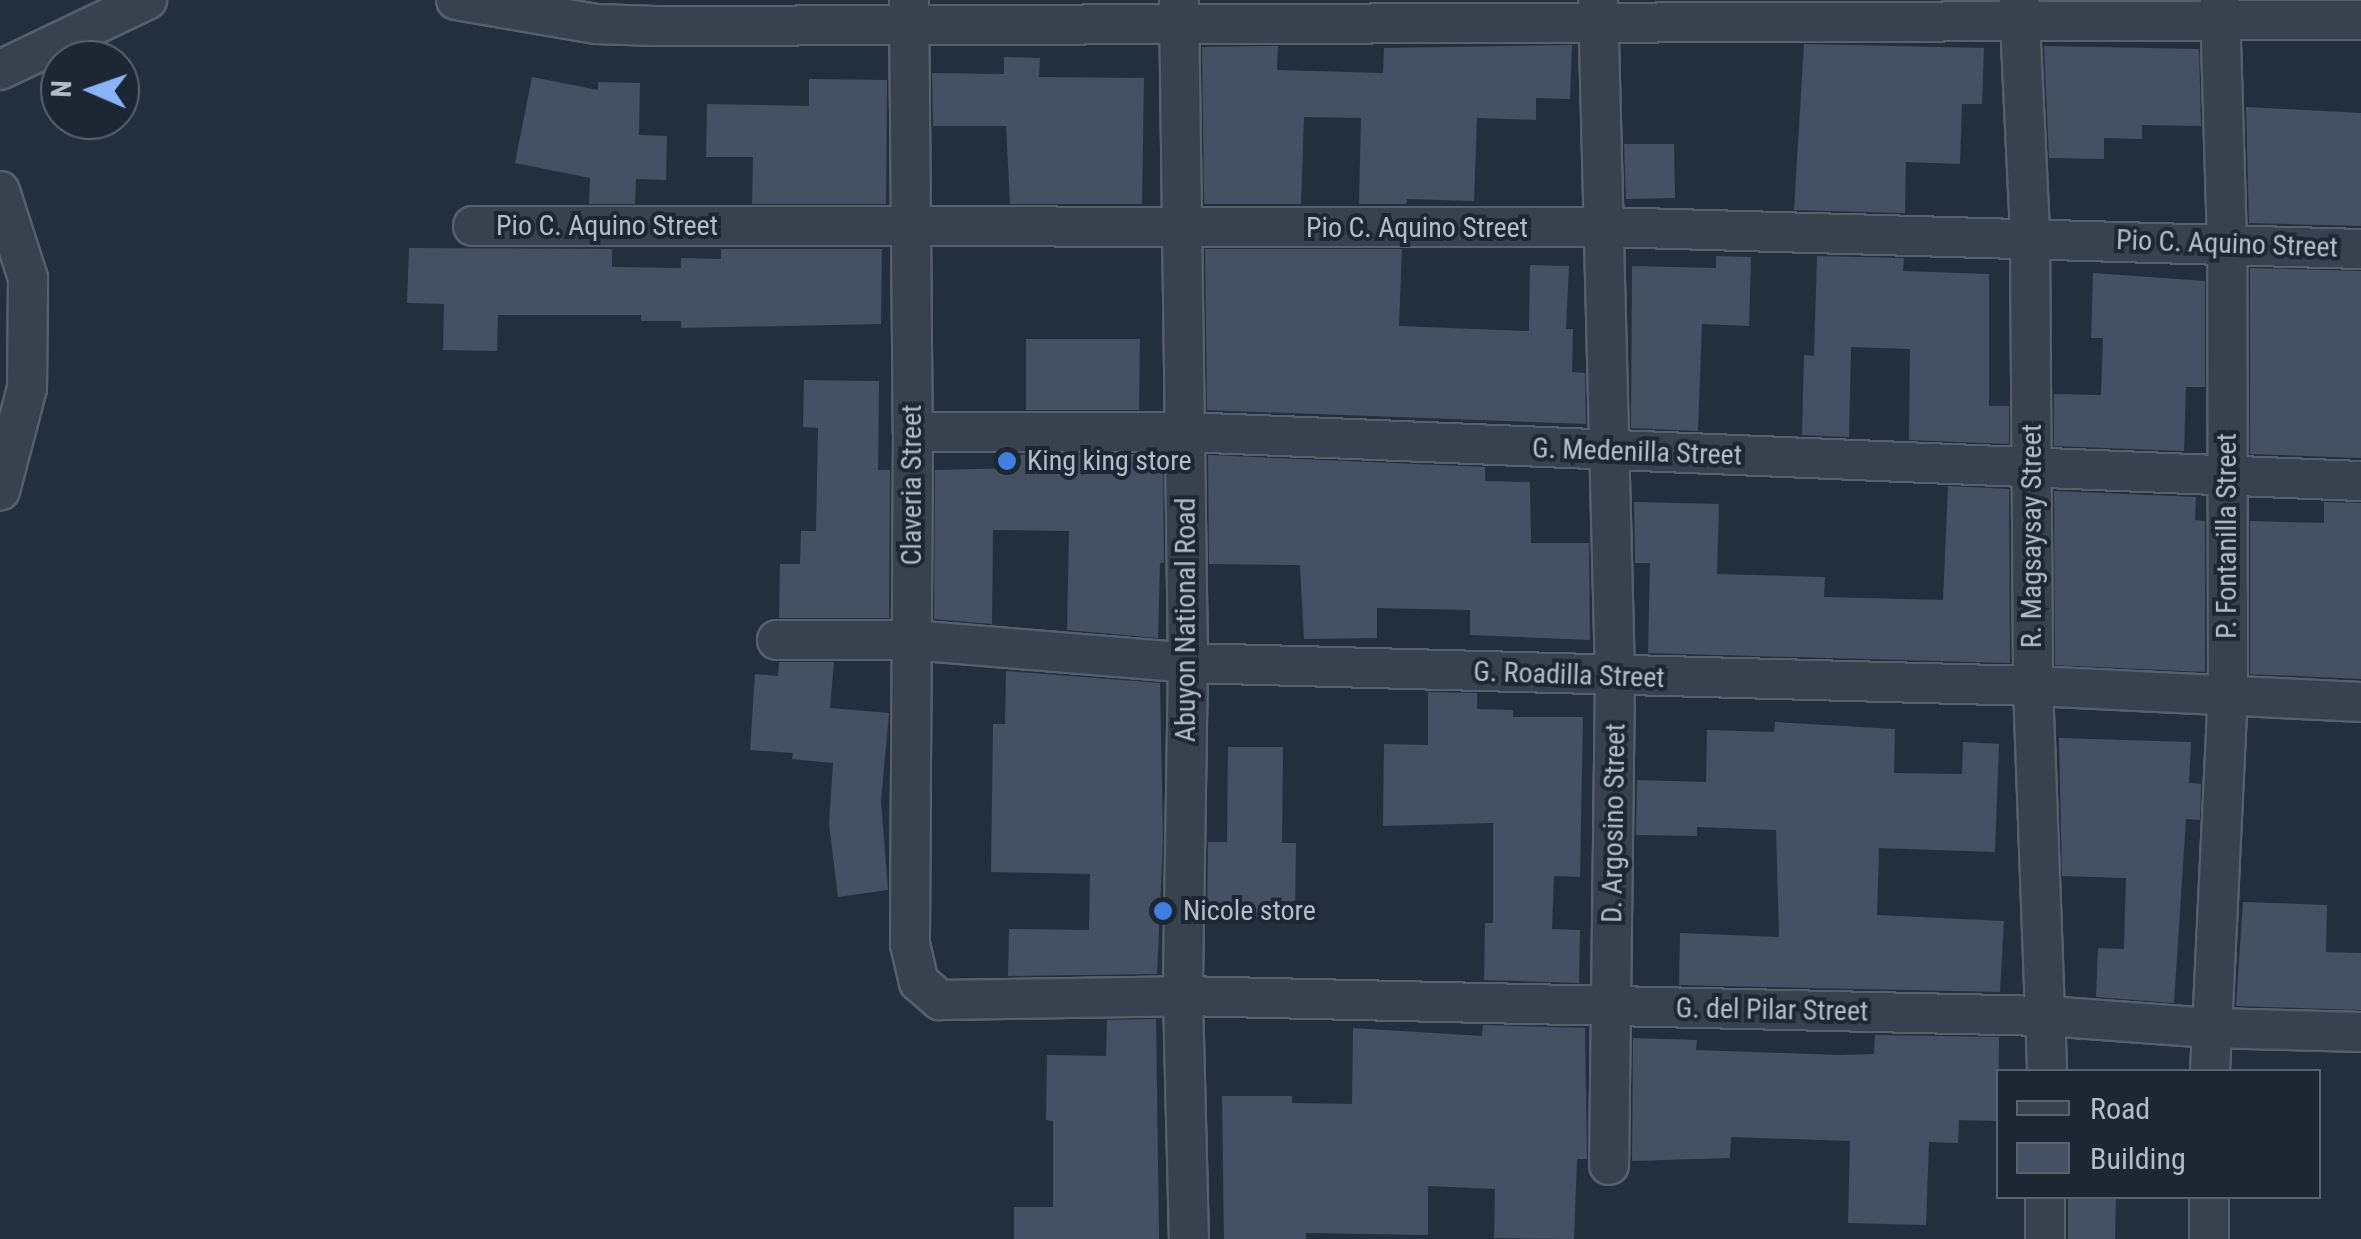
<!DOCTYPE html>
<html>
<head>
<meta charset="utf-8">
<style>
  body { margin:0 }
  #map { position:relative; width:2361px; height:1239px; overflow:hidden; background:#242f3e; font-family:"Roboto Condensed",sans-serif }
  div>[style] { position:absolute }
  .building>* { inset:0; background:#455162 }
  .roads { filter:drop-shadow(2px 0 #565f6c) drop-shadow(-2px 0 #565f6c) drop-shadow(0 2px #565f6c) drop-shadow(0 -2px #565f6c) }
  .minor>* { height:38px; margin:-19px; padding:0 19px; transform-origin:19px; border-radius:19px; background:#38414e }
  .dots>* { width:28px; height:28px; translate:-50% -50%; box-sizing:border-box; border:5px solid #1d2633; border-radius:50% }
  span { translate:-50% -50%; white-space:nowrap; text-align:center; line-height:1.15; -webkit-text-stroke:8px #1d2633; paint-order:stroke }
  .street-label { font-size:28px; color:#b4bcc9 }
  .poi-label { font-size:28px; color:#b4bcc9 }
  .left { translate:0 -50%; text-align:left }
  .legend { position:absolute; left:1996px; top:1069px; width:325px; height:130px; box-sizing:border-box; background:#1d2633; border:2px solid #59626f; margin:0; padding:12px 18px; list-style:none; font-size:30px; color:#b4bcc9 }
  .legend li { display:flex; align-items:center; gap:20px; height:50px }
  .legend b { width:50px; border:2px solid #59626f }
  .north { position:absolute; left:40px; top:40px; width:100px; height:100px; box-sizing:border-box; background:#1d2633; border:2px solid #59626f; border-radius:50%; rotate:272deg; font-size:28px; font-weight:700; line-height:40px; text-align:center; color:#b4bcc9 }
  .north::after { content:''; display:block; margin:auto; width:35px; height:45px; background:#8ab4f8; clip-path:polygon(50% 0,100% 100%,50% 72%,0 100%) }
</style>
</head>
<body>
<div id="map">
  <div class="building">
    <div style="clip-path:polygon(1804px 44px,1984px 48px,1982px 104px,1962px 104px,1960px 164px,1906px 162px,1905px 213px,1794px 210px)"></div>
    <div style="clip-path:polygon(1572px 45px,1570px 99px,1536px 98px,1536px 120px,1477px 118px,1474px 201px,1407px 199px,1406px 204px,1359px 204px,1361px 118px,1304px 117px,1301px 204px,1204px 204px,1202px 47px,1278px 46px,1277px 70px,1383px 73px,1384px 48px)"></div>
    <div style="clip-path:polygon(2044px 46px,2199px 49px,2201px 126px,2142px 125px,2142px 139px,2104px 138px,2104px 159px,2049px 158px)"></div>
    <div style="clip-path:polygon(1004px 57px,1040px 58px,1039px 77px,1144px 78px,1142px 204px,1010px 204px,1006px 126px,933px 126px,932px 73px,1004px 74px)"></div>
    <div style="clip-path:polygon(532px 77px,598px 90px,598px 82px,640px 83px,639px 135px,667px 136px,666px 180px,636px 179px,635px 204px,589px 204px,590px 178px,515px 163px)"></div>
    <div style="clip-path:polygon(809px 79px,887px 80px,886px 204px,752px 204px,753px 157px,706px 157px,707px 104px,809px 106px)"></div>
    <div style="clip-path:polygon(2246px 107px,2361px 113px,2361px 226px,2249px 223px)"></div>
    <div style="clip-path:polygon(1624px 144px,1674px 144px,1675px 198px,1626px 199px)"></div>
    <div style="clip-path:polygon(409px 248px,612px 249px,612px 267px,681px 268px,681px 258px,721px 259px,721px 249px,882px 249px,881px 324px,681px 328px,681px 321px,641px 321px,641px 315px,498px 315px,497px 351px,443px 350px,444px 304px,407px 303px)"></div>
    <div style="clip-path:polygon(1205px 249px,1402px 249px,1399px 326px,1529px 331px,1530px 265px,1569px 266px,1566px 329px,1573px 329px,1572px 372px,1585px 373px,1586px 424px,1207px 410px)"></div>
    <div style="clip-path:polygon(1716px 256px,1751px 257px,1749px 326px,1702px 324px,1698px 431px,1631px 428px,1632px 266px,1716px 268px)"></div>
    <div style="clip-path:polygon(1817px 256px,1904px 258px,1903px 271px,1989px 274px,1989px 406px,2009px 406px,2009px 444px,1909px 440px,1910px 349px,1851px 347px,1849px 437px,1802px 435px,1804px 355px,1814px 356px)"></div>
    <div style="clip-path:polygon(2250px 268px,2361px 271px,2361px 458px,2250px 454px)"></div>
    <div style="clip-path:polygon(2093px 273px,2205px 281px,2205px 387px,2186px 387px,2184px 451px,2054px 446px,2054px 394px,2101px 395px,2103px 338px,2091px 338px)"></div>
    <div style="clip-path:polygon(1026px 339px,1140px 339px,1139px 410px,1026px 410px)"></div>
    <div style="clip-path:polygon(804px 380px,879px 381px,878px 470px,890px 470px,889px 618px,779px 618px,780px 564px,800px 564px,801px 531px,816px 531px,818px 428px,803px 427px)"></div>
    <div style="clip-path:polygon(1025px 454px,1139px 454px,1139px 461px,1163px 461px,1164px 563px,1160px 563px,1158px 638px,1067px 630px,1069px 531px,993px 530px,992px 624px,934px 619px,935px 470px,1018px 468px,1018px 456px)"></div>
    <div style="clip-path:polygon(1208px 455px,1485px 467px,1485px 481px,1530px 482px,1531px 543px,1589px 543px,1590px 640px,1470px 635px,1470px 610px,1377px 608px,1377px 638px,1304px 639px,1300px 565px,1209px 564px)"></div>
    <div style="clip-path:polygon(1948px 486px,2009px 489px,2010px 663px,1648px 653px,1650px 563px,1635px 563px,1634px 502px,1719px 504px,1717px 574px,1825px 577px,1824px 597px,1943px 600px)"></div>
    <div style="clip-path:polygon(2054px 491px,2196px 497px,2195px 520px,2205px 521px,2205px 672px,2055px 665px)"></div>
    <div style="clip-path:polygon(2324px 502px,2361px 503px,2361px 679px,2250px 674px,2250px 521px,2324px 523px)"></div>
    <div style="clip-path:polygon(779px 662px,834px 662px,830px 708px,889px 713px,881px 801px,888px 890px,838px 897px,829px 824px,833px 763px,792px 759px,793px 753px,750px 750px,755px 674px,778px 676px)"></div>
    <div style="clip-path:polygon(1006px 671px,1160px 683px,1163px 841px,1157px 974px,1008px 976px,1009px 929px,1089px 930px,1090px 874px,991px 872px,993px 724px,1005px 724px)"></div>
    <div style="clip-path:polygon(1428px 692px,1477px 693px,1477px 709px,1513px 710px,1513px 717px,1583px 717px,1580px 877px,1554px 876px,1552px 929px,1580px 930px,1579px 983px,1484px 980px,1485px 923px,1493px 923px,1493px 823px,1383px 826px,1384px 744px,1428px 745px)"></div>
    <div style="clip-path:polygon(1775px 722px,1895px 729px,1894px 773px,1962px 774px,1963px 742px,1999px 744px,1995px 852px,1879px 848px,1877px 915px,2004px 921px,2000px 992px,1679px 985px,1680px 933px,1779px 937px,1776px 830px,1697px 827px,1697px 836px,1636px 835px,1637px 780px,1706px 782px,1707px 730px,1774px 732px)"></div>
    <div style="clip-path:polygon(2059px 738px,2191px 742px,2189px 783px,2201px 784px,2200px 820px,2186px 819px,2174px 1003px,2096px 997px,2098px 948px,2124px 949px,2126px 878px,2062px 876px)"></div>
    <div style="clip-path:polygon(1228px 747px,1283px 747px,1282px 843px,1296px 843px,1295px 918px,1207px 918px,1208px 842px,1227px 842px)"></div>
    <div style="clip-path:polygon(2243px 902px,2327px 905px,2326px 952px,2361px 953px,2361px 1010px,2236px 1006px)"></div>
    <div style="clip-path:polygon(1156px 1019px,1159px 1239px,1014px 1239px,1014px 1207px,1053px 1207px,1053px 1121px,1046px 1120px,1047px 1055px,1106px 1056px,1107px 1020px)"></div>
    <div style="clip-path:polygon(1483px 1025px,1585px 1028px,1587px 1159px,1577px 1159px,1574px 1239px,1494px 1238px,1495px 1189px,1428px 1186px,1428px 1235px,1306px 1233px,1306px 1239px,1224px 1239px,1222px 1096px,1292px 1096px,1292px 1103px,1352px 1104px,1353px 1028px,1482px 1036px)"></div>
    <div style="clip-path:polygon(1875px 1035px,1999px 1037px,1998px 1121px,1959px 1120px,1958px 1143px,1929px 1142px,1926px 1225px,1848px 1223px,1850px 1141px,1731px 1137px,1730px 1158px,1632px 1161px,1633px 1038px,1697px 1040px,1696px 1050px,1839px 1055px,1874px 1054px)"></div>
    <div style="clip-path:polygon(2068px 1196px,2116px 1196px,2115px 1239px,2068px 1239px)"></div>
  </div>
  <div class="roads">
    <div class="minor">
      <div style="left:456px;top:0;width:142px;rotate:9.7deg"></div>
      <div style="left:596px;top:24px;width:59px;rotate:1.9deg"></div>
      <div style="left:655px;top:26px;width:1706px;rotate:-0.2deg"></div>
      <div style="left:909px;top:0;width:432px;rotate:89.5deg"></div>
      <div style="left:913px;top:432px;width:512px;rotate:90.34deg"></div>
      <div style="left:910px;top:944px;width:39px;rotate:77deg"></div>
      <div style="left:919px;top:982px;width:28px;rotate:41deg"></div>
      <div style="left:940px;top:1000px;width:243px;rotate:-0.9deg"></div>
      <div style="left:1183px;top:996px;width:864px;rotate:1.33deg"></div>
      <div style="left:2047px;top:1016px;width:164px;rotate:4.2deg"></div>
      <div style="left:2211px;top:1028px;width:150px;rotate:1.5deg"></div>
      <div style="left:1598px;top:0;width:677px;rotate:88.56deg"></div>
      <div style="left:1615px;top:677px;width:488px;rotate:90.7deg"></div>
      <div style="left:2019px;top:0;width:237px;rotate:87.3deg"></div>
      <div style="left:2030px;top:237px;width:449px;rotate:89.6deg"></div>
      <div style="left:2033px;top:686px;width:386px;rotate:87.9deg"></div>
      <div style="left:1179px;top:2px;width:661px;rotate:89.22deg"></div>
      <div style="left:1188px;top:663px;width:333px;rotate:90.9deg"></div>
      <div style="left:1183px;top:996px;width:243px;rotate:88.6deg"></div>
      <div style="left:0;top:70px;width:163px;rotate:-25.5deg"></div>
      <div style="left:0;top:191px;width:91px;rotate:72.2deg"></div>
      <div style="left:28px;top:278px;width:110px;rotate:90.5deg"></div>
      <div style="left:27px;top:388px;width:106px;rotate:104.7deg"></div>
      <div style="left:473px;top:226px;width:1133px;rotate:0.05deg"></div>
      <div style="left:1606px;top:227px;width:755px;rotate:1.67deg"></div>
      <div style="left:913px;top:432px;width:272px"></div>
      <div style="left:1185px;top:432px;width:1177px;rotate:2.39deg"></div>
      <div style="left:777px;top:640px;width:134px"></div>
      <div style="left:911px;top:640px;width:278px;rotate:4.7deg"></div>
      <div style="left:1188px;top:663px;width:845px;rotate:1.56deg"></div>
      <div style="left:2033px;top:686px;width:328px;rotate:2.8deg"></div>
      <div style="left:2210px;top:1072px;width:375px;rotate:-87.3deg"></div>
      <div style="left:2228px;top:697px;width:454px;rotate:-90.1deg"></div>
      <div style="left:2227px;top:243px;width:243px;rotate:-91.7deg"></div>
      <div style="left:2045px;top:1239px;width:43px;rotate:-90deg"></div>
      <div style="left:2209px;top:1239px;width:43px;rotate:-90deg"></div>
    </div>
  </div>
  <div class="dots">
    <div style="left:1007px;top:461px;background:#3f7fe0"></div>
    <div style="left:1163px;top:911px;background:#3f7fe0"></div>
  </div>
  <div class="street-label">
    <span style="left:607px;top:226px">Pio C. Aquino Street</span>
    <span style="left:1417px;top:228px">Pio C. Aquino Street</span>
    <span style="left:2227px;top:244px;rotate:2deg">Pio C. Aquino Street</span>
    <span style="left:1637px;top:452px;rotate:2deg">G. Medenilla Street</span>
    <span style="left:912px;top:485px;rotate:-90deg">Claveria Street</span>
    <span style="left:2032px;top:536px;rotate:-90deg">R. Magsaysay Street</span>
    <span style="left:2227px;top:536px;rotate:-90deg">P. Fontanilla Street</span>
    <span style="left:1186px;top:620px;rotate:-90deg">Abuyon National Road</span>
    <span style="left:1569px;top:675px;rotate:2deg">G. Roadilla Street</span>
    <span style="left:1614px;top:823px;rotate:-89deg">D. Argosino Street</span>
    <span style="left:1772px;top:1010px;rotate:1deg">G. del Pilar Street</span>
  </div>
  <div class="poi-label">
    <span class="left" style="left:1027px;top:461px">King king store</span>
    <span class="left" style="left:1183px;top:911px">Nicole store</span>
  </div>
  <ul class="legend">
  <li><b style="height:12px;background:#38414e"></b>Road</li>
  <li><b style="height:28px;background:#455162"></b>Building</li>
  </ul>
  <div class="north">N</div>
</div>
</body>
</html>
